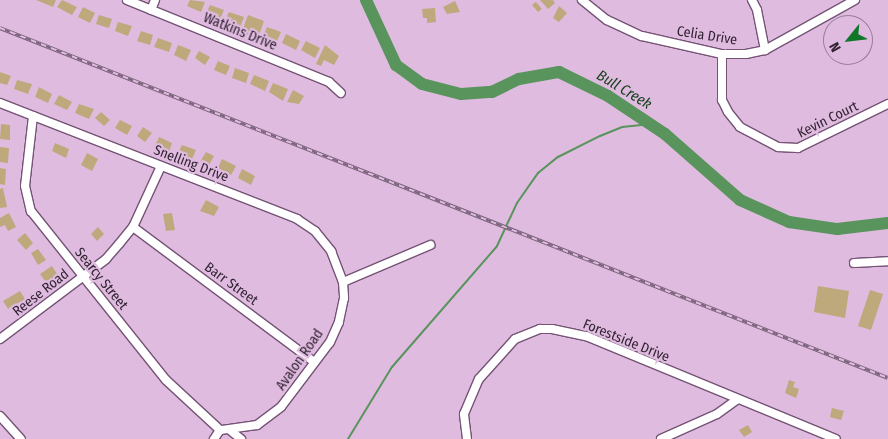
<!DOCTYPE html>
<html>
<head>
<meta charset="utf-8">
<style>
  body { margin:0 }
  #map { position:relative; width:888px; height:439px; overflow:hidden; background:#e0bbe0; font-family:"Fira Sans Condensed",sans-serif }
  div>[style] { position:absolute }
  .stream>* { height:2px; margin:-1px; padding:0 1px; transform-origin:1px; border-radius:1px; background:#58945c }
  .river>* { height:12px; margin:-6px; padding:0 6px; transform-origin:6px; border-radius:6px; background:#58945c }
  .building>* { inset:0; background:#bda97c }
  .roads { filter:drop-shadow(1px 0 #745374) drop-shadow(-1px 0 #745374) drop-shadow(0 1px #745374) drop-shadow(0 -1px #745374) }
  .minor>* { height:8px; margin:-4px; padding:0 4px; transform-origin:4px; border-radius:4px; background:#fff }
  .rail>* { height:4px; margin-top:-2px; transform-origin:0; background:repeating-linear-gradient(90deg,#e0bbe0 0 5.5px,#7c647c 0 11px); box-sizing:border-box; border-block:1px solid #7c647c }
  span { translate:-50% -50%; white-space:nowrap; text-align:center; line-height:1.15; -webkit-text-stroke:4.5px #e0bbe0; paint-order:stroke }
  .street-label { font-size:14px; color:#312332 }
  .water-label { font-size:15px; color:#16411b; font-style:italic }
  .north { position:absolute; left:823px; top:15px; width:50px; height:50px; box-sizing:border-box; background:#e0bbe0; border:1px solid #9a7e9a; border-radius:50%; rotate:241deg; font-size:14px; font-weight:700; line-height:20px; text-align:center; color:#312332 }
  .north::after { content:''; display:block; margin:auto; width:18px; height:22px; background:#127628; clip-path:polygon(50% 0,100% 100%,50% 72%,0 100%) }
</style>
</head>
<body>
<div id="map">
  <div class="stream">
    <div style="left:348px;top:439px;width:84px;rotate:-58.6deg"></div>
    <div style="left:392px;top:367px;width:160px;rotate:-49deg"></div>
    <div style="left:497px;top:246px;width:47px;rotate:-65.1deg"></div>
    <div style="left:517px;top:203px;width:37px;rotate:-55deg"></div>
    <div style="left:538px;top:173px;width:26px;rotate:-39deg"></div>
    <div style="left:558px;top:157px;width:47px;rotate:-26.6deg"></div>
    <div style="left:600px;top:136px;width:24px;rotate:-22deg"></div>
    <div style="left:622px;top:127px;width:27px;rotate:-6deg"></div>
  </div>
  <div class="river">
    <div style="left:366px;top:0;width:72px;rotate:65.2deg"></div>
    <div style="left:396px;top:65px;width:32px;rotate:36deg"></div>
    <div style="left:422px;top:84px;width:40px;rotate:14.4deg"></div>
    <div style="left:461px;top:94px;width:31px;rotate:-4deg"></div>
    <div style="left:492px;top:92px;width:30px;rotate:-26deg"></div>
    <div style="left:519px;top:79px;width:41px;rotate:-9.9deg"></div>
    <div style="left:559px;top:72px;width:55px;rotate:26.1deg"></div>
    <div style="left:608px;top:96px;width:69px;rotate:33.7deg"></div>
    <div style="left:665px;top:134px;width:100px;rotate:41.3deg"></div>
    <div style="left:740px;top:200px;width:54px;rotate:24.2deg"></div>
    <div style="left:789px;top:222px;width:49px;rotate:8.3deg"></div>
    <div style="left:837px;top:229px;width:51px;rotate:-6.7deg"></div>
  </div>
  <div class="building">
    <div style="clip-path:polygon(36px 0,56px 0,53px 7px)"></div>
    <div style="clip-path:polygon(62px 0,77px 7px,72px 15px,57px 7px)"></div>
    <div style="clip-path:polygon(190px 0,205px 2px,201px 12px,187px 6px)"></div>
    <div style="clip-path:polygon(540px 0,553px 0,555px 3px,548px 9px)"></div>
    <div style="clip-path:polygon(455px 1px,460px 12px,447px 14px,443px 7px)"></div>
    <div style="clip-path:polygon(536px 2px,542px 9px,538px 12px,532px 5px)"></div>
    <div style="clip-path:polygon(210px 5px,224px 10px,220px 19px,206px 14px)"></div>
    <div style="clip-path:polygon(559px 6px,567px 13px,559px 22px,553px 18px)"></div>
    <div style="clip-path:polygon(83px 7px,95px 13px,90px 23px,78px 17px)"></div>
    <div style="clip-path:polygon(435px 8px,436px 22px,427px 23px,427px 18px,423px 18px,422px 9px)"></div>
    <div style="clip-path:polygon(229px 12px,244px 17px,240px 27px,225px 21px)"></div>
    <div style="clip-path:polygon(99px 15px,112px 19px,109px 28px,96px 24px)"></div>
    <div style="clip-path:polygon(248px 15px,264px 21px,259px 35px,249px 31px,247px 36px,241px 34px)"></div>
    <div style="clip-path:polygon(118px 22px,132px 26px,128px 36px,115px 31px)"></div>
    <div style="clip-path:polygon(267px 27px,281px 32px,277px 41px,263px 36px)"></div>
    <div style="clip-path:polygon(141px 31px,153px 35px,150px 45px,137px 41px)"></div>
    <div style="clip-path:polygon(286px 34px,300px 41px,296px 50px,282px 43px)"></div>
    <div style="clip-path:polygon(158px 38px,172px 43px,169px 52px,154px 47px)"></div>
    <div style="clip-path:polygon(306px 41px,320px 48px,315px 58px,301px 50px)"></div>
    <div style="clip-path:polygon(178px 45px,191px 50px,186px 61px,174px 55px)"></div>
    <div style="clip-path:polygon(325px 45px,339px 56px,334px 65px,324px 60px,321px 66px,316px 64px)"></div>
    <div style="clip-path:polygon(199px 51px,210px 57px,205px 65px,195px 58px)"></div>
    <div style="clip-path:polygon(218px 61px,230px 66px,226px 75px,214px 70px)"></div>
    <div style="clip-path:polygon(235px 68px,249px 73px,246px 83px,232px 78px)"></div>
    <div style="clip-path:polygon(0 72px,11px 76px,7px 85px,0 83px)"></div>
    <div style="clip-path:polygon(254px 75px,269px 81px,265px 91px,250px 84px)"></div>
    <div style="clip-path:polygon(17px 80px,32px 84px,28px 94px,14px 89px)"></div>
    <div style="clip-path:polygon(273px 83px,288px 89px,283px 101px,269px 92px)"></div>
    <div style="clip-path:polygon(39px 87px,52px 94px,48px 103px,35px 97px)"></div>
    <div style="clip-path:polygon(293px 90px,304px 96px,299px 104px,287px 102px)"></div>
    <div style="clip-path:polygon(59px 95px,72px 102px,67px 110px,54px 104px)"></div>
    <div style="clip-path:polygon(79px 104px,94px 109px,89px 119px,75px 113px)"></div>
    <div style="clip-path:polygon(101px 112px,110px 120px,104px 126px,95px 118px)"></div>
    <div style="clip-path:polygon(120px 120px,132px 126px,127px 135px,115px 128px)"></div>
    <div style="clip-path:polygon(1px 124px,10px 125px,10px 140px,0 139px)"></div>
    <div style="clip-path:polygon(143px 127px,152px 133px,145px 142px,137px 136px)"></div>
    <div style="clip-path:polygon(159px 137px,172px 143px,169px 152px,155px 146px)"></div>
    <div style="clip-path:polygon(55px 143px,69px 149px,66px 158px,52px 151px)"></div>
    <div style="clip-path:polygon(182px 145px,196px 150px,192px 159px,178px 153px)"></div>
    <div style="clip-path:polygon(0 147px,9px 148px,8px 163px,0 162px)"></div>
    <div style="clip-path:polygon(206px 152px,214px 156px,208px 167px,200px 162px)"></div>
    <div style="clip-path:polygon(87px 153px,98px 159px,92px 171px,81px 165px)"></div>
    <div style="clip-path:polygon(222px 159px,236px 166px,231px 175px,218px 168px)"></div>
    <div style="clip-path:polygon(0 168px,6px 169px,5px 185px,0 184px)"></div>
    <div style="clip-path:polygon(242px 169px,255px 176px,251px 185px,238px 178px)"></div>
    <div style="clip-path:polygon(3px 188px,7px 207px,0 208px,0 189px)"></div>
    <div style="clip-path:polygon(206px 200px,219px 207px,214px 216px,200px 211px)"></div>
    <div style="clip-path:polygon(9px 213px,16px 227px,8px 231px,5px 225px,0 227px,0 218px)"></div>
    <div style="clip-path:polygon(172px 213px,175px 230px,166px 231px,163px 214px)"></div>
    <div style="clip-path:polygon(98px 227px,104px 234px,97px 241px,91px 234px)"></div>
    <div style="clip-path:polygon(25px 233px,33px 243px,26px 250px,17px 240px)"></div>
    <div style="clip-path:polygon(38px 249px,46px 260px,38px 265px,31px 253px)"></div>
    <div style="clip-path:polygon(52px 266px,59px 277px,48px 285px,40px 274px)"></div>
    <div style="clip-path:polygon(818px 286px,849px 291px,845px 318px,814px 312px)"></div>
    <div style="clip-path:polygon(870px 290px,883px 294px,871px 330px,858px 326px)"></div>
    <div style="clip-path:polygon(20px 291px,25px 299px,8px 309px,3px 301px)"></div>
    <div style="clip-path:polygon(789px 380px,795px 382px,793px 387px,799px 389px,796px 398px,785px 393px)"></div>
    <div style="clip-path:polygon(832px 408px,844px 411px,841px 420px,830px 417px)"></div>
    <div style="clip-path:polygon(748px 425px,752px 432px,744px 437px,739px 430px)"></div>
  </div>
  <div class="roads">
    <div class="minor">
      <div style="left:127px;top:0;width:218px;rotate:22.1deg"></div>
      <div style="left:329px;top:82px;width:16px;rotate:43deg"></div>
      <div style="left:582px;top:0;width:32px;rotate:39deg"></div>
      <div style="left:607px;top:20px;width:38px;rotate:25deg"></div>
      <div style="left:642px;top:36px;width:82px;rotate:12.7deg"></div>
      <div style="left:722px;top:54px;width:24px"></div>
      <div style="left:746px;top:54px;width:19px;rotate:-12deg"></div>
      <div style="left:765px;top:50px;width:103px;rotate:-29.1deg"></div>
      <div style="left:752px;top:0;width:11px;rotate:63deg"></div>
      <div style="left:757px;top:10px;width:41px;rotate:78.7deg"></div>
      <div style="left:151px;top:10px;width:11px;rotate:-68deg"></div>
      <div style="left:722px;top:54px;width:46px;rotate:90deg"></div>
      <div style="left:722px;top:100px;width:13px;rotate:63deg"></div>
      <div style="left:728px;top:112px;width:19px;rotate:51deg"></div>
      <div style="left:740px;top:127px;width:43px;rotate:27.8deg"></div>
      <div style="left:778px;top:147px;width:20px;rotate:3deg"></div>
      <div style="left:798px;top:148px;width:100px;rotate:-26.1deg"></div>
      <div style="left:0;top:103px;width:319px;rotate:21.3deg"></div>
      <div style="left:297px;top:219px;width:22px;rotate:34deg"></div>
      <div style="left:315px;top:231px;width:26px;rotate:51deg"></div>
      <div style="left:331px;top:251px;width:33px;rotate:69deg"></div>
      <div style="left:343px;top:282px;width:16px;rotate:86deg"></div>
      <div style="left:344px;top:298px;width:25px;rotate:102deg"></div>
      <div style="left:339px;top:322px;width:22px;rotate:114deg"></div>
      <div style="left:330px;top:342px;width:81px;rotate:127deg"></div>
      <div style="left:281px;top:407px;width:30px;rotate:143deg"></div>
      <div style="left:257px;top:425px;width:37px;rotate:172deg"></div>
      <div style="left:220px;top:430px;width:11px;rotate:124deg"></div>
      <div style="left:33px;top:116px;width:70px;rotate:96.5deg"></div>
      <div style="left:25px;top:186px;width:26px;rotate:77deg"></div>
      <div style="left:31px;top:211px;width:216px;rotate:51.4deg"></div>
      <div style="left:166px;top:380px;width:74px;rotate:42.8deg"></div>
      <div style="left:133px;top:227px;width:226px;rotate:36.7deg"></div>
      <div style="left:854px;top:263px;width:34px;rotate:-3deg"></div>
      <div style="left:343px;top:282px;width:95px;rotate:-23deg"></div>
      <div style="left:0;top:339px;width:133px;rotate:-37deg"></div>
      <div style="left:106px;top:259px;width:20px;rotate:-49deg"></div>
      <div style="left:119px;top:244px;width:22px;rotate:-51deg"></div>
      <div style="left:133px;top:227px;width:67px;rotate:-65.3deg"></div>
      <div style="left:0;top:416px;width:31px;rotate:48deg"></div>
      <div style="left:231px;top:431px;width:13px;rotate:39deg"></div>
      <div style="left:467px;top:439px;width:25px;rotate:-97deg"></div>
      <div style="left:464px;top:414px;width:38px;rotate:-67deg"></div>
      <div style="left:479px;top:379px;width:54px;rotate:-48deg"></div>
      <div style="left:515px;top:339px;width:27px;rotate:-22deg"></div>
      <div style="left:540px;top:329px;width:12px"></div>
      <div style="left:552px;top:329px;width:35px;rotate:12deg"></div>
      <div style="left:586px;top:336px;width:270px;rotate:22.4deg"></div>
      <div style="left:661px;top:439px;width:61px;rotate:-24.1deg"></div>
      <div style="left:717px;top:414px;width:24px;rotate:-36deg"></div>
    </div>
  </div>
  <div class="rail">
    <div style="left:0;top:28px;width:954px;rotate:21.51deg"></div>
  </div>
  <div class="street-label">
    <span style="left:240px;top:32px;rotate:22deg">Watkins Drive</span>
    <span style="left:707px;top:36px;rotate:9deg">Celia Drive</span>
    <span style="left:828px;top:120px;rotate:-26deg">Kevin Court</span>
    <span style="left:191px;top:164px;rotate:21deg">Snelling Drive</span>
    <span style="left:101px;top:279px;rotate:51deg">Searcy Street</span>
    <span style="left:231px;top:284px;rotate:36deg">Barr Street</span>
    <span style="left:41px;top:293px;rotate:-38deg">Reese Road</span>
    <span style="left:626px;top:341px;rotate:22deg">Forestside Drive</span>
    <span style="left:300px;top:360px;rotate:-55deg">Avalon Road</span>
  </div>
  <div class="water-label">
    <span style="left:624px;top:90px;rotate:31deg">Bull Creek</span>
  </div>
  <div class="north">N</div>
</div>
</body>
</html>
